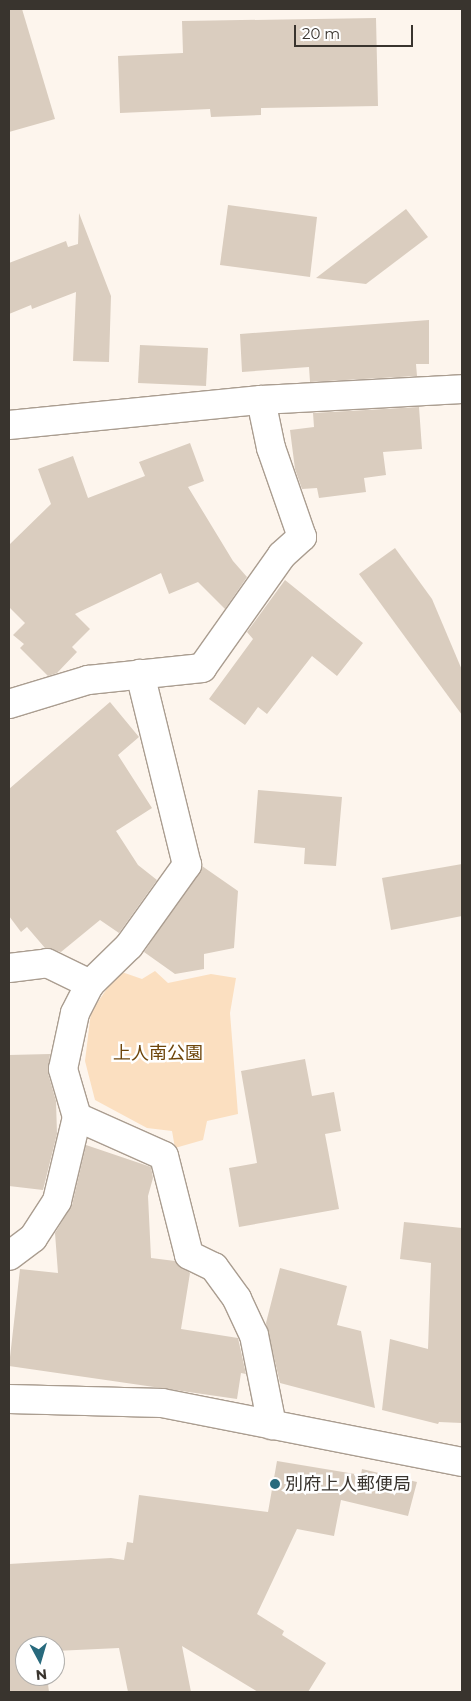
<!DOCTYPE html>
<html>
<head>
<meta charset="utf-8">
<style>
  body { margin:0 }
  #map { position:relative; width:471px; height:1701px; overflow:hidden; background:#fdf5ed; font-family:Montserrat,"Noto Sans JP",sans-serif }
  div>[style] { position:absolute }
  .green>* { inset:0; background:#fbdfc0 }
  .building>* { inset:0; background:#dacdbf }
  .roads { filter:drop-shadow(1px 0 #aa9d90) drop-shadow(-1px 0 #aa9d90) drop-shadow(0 1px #aa9d90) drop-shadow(0 -1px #aa9d90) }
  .street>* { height:28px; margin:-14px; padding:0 14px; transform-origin:14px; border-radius:14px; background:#fff }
  .secondary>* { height:28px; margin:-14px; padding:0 14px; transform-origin:14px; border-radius:14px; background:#fff }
  .dots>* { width:14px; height:14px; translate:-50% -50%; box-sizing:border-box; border:2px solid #fff; border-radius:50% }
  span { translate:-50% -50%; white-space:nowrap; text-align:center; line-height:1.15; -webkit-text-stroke:5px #fff; paint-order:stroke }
  .park-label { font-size:18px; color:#6e460b }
  .poi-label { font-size:18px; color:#39342e }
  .left { translate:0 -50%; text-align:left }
  .frame { position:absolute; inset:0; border:10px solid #39342e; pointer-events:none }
  .north { position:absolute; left:15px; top:1636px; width:50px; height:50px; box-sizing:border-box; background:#fff; border:1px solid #b0aeab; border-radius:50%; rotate:174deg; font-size:14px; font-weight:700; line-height:20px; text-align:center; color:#39342e }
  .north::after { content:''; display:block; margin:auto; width:18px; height:22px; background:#286a7d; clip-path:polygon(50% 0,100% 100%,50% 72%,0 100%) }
  .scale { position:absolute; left:294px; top:25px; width:119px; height:22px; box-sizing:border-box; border:2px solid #39342e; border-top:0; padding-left:6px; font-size:15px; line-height:18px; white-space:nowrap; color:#39342e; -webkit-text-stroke:4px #fff; paint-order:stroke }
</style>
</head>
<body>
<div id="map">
  <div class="green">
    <div style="clip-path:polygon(119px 971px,142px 979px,155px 971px,168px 983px,211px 974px,236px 978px,230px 1013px,238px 1114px,207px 1121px,203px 1140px,175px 1148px,172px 1131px,147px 1128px,95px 1100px,85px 1061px,91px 1012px)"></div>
  </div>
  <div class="building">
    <div style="clip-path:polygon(9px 9px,22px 9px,55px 119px,9px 132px)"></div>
    <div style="clip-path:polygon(376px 18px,378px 106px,261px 108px,261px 115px,211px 117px,210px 109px,120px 113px,118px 56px,183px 53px,182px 21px)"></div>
    <div style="clip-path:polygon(228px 205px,317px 217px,310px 277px,220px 265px)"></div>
    <div style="clip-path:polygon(406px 209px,428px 237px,366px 284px,316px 278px)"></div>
    <div style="clip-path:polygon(79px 213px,111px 296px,109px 362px,73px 361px,76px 292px,32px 309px,31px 305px,9px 314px,9px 263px,66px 241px,68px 247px,78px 244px)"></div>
    <div style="clip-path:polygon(429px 320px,429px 364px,416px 364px,417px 376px,310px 382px,309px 367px,242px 372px,240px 334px)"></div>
    <div style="clip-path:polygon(140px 345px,208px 348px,206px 386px,138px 383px)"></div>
    <div style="clip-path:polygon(419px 407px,422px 449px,383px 452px,386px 475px,364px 478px,366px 492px,319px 498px,317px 488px,302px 489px,295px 469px,290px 430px,314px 427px,313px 413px)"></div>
    <div style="clip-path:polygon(190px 443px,204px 481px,188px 487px,233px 561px,247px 577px,225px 609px,198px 582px,169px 594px,161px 573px,75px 614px,90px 629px,72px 647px,77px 652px,57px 673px,48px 676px,20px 648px,24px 644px,13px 635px,25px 623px,9px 607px,9px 545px,51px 504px,38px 469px,73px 456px,88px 498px,145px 476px,139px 462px)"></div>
    <div style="clip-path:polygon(395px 548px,432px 599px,462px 670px,462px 715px,359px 574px)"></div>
    <div style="clip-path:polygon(285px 580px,363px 643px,337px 676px,312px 656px,267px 714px,258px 707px,245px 725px,209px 699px,253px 639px,247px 632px)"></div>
    <div style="clip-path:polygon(110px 702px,139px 737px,118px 755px,152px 808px,116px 831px,138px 865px,157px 880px,119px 933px,100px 920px,61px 952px,45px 948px,27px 927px,21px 932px,9px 916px,9px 789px)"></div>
    <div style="clip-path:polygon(258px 790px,342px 797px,336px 866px,304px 864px,305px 848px,254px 843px)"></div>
    <div style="clip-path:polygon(462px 864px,462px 916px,391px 930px,382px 878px)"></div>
    <div style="clip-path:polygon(202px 866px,238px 891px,234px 948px,204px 954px,204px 969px,175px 974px,144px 952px)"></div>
    <div style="clip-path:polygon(50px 1054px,48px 1073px,56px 1101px,57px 1134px,43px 1190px,9px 1186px,9px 1055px)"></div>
    <div style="clip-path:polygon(305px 1059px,312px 1096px,334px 1092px,341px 1131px,325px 1134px,339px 1209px,239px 1227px,229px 1168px,257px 1163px,241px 1071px)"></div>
    <div style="clip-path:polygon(86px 1145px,151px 1167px,153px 1178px,148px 1196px,151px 1258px,175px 1261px,190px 1273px,181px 1329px,238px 1338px,246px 1374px,241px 1373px,237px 1399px,9px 1366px,20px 1269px,58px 1273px,55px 1233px,72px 1205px)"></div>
    <div style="clip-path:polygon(404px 1222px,462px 1228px,462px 1423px,439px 1422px,438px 1424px,382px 1410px,390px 1339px,428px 1349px,431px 1263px,400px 1259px)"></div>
    <div style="clip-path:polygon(280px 1268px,347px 1286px,337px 1325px,361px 1331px,375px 1408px,280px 1383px,266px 1323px)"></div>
    <div style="clip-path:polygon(277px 1461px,361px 1475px,362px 1469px,417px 1482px,408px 1516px,341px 1500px,334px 1536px,297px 1529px,257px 1614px,284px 1631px,282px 1635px,326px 1663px,308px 1692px,258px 1692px,182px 1646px,191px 1692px,128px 1692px,119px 1648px,55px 1651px,55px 1646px,25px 1646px,25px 1676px,47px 1676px,49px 1692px,9px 1692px,9px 1564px,111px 1558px,124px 1560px,127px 1542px,133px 1543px,139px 1495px,268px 1512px)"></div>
  </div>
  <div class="roads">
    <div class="street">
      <div style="left:9px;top:425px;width:253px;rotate:-5.7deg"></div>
      <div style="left:261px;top:400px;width:201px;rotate:-3.1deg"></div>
      <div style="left:9px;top:704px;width:83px;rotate:-16.9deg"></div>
      <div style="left:88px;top:680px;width:115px;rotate:-6deg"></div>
      <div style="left:202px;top:668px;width:138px;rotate:-54.7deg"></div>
      <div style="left:282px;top:555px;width:27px;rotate:-42deg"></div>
      <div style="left:302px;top:537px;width:94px;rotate:-109.2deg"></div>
      <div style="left:271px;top:448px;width:49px;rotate:-101.8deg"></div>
      <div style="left:9px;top:968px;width:38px;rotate:-7deg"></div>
      <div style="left:47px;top:963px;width:48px;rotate:26deg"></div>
      <div style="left:77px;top:1117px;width:95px;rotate:24.1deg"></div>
      <div style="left:164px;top:1156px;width:102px;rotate:75.8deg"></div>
      <div style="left:189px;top:1255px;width:28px;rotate:26deg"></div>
      <div style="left:214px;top:1267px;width:39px;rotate:54deg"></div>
      <div style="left:237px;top:1299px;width:40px;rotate:65deg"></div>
      <div style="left:254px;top:1335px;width:92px;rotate:78.7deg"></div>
      <div style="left:9px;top:1256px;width:30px;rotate:-37deg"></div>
      <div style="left:33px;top:1238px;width:44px;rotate:-57deg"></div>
      <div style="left:57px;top:1201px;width:86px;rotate:-76.6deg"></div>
      <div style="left:77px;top:1117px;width:50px;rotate:-106.3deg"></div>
      <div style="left:63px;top:1069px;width:57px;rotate:-77.9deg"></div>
      <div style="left:75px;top:1013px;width:33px;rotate:-63deg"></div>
      <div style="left:90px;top:984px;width:54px;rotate:-44.3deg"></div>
      <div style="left:129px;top:946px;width:100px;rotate:-54.4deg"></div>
      <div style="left:187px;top:865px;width:197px;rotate:-103.8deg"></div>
    </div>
    <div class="secondary">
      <div style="left:9px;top:1399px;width:153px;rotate:1.5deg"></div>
      <div style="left:162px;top:1403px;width:306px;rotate:11.1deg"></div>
    </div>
  </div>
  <div class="dots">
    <div style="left:275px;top:1484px;background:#286a7d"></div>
  </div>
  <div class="park-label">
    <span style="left:158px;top:1053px">上人南公園</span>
  </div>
  <div class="poi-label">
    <span class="left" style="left:285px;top:1484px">別府上人郵便局</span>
  </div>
  <div class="frame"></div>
  <div class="north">N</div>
  <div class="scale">20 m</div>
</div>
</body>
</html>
